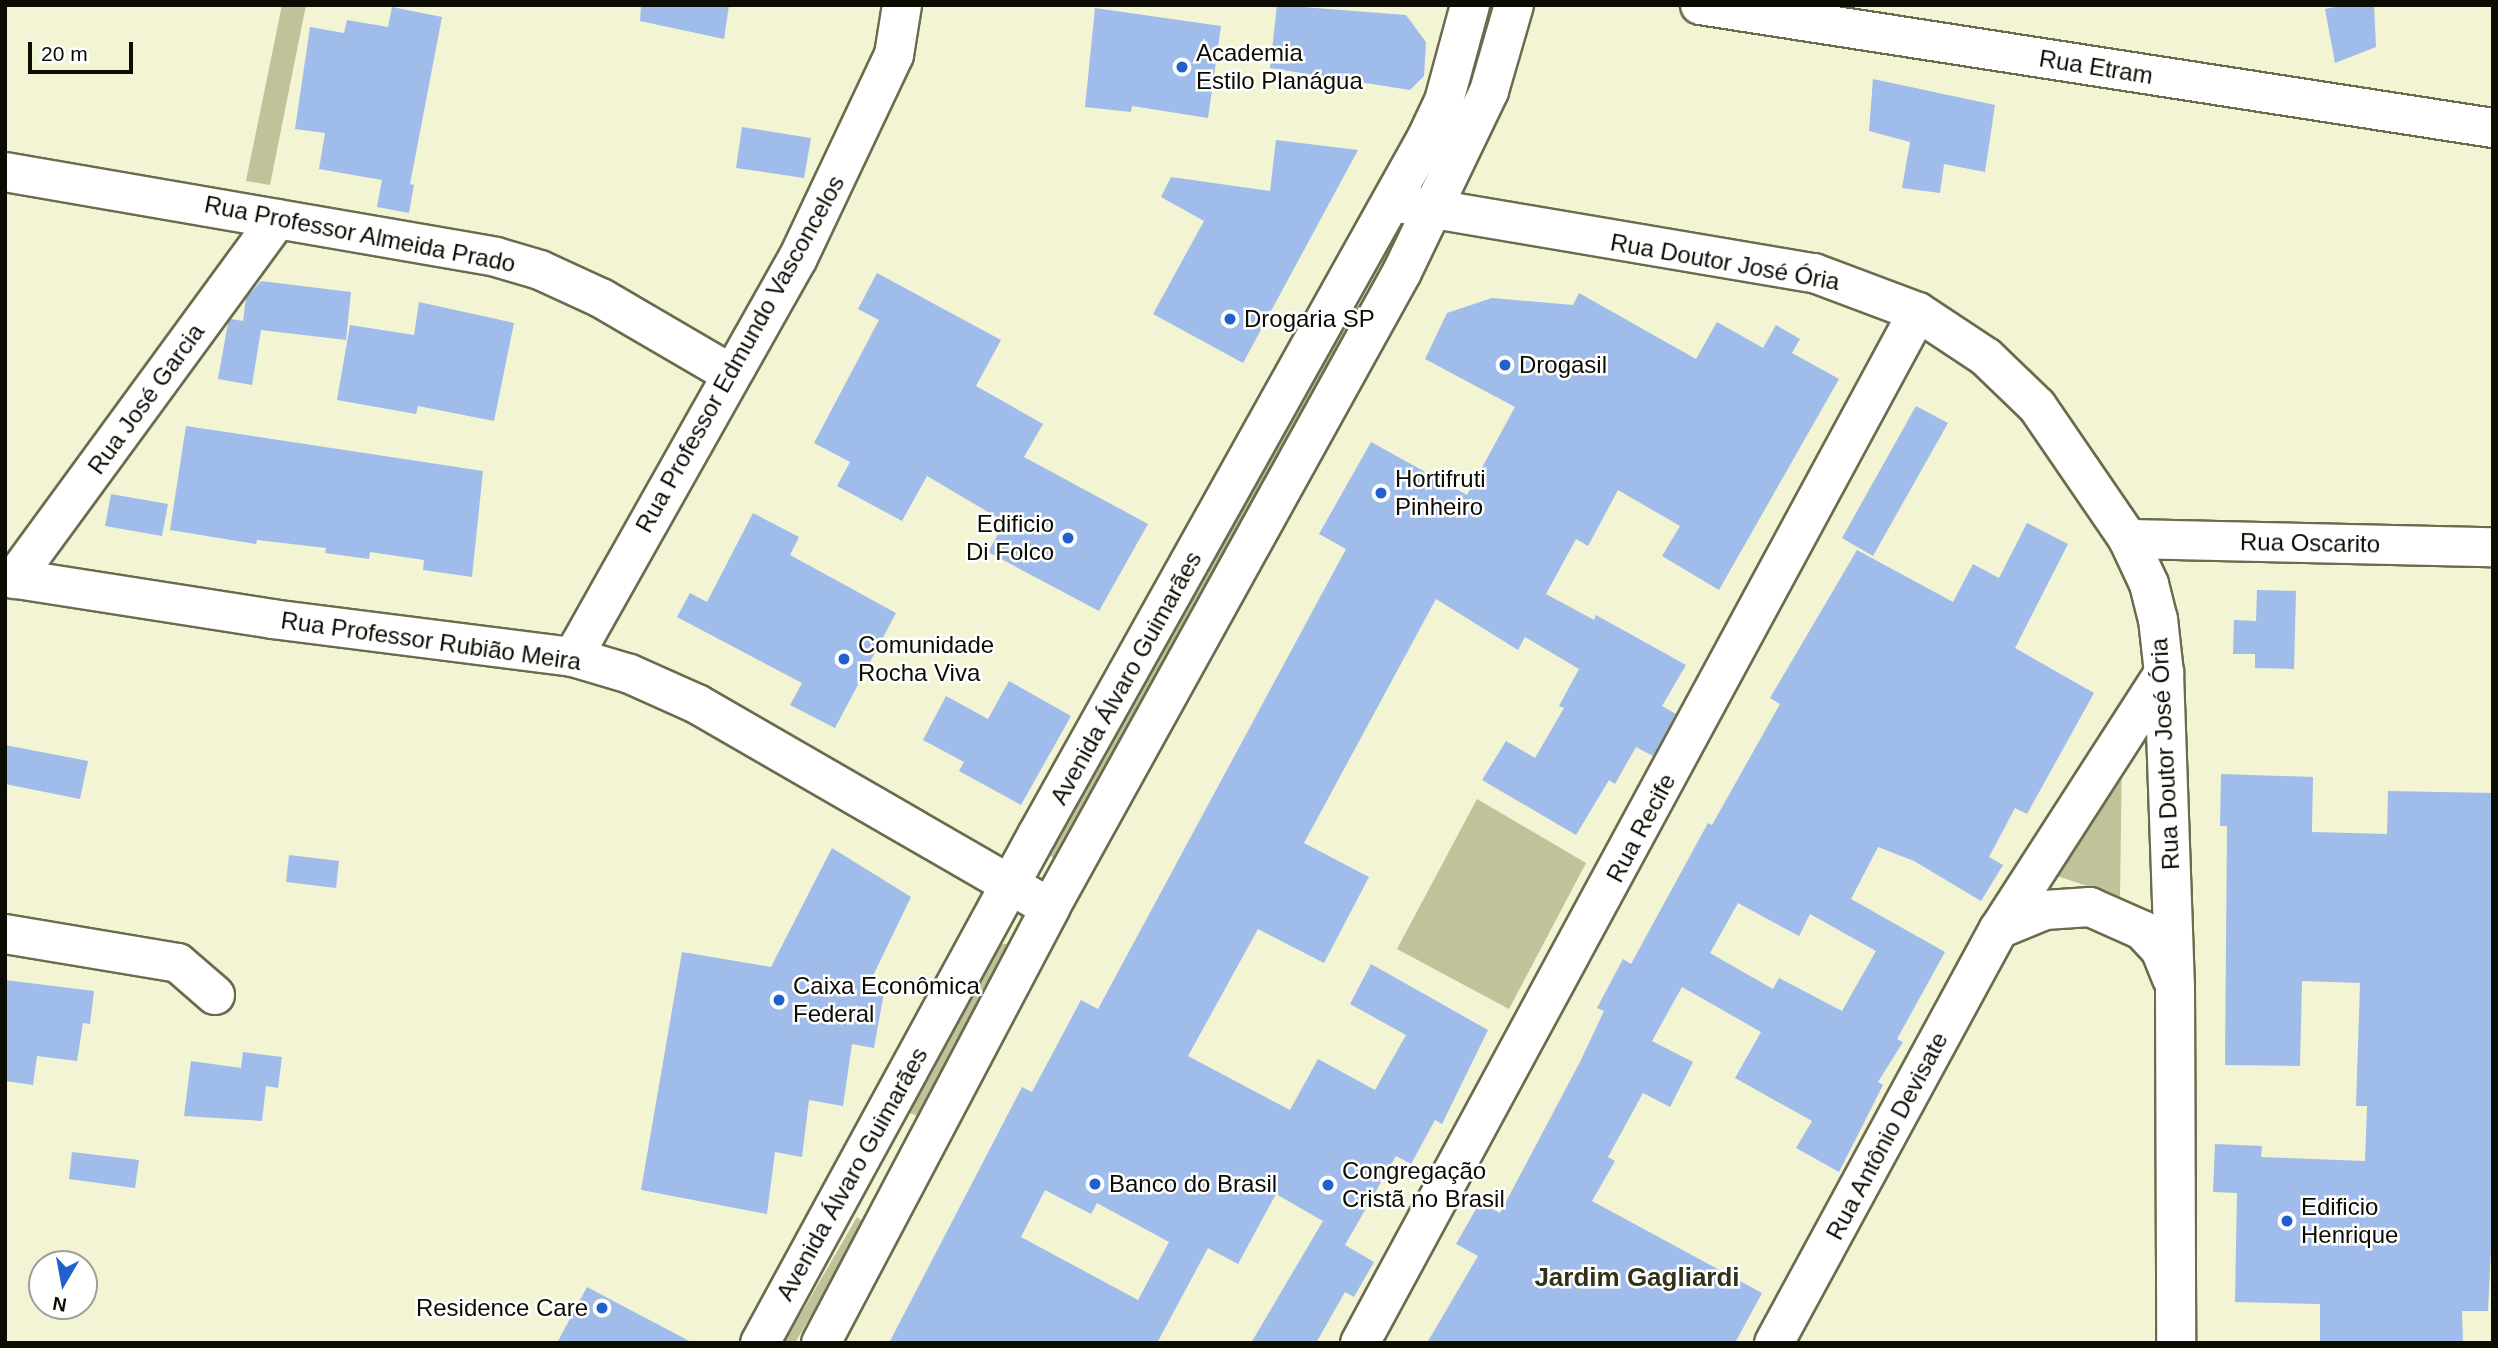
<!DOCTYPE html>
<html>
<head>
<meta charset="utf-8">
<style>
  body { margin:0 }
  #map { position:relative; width:2498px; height:1348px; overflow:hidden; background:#f2f4d3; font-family:Arial,sans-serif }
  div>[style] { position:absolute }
  .green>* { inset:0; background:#c0c299 }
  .building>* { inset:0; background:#a0bcea }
  .roads { filter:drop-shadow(2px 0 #6b6b4e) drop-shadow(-2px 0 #6b6b4e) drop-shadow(0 2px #6b6b4e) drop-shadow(0 -2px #6b6b4e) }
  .minor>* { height:38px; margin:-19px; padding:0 19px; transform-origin:19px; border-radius:19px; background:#fff }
  .dots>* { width:19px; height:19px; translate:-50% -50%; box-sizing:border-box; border:4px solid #fff; border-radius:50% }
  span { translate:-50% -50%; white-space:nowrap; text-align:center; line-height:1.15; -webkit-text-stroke:5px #fff; paint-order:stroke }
  .poi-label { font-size:24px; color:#0c0c03 }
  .left { translate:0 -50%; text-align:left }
  .right { translate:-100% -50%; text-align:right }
  .street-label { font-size:24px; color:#0c0c03 }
  .neighbourhood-label { font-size:26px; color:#313217; font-weight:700 }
  .frame { position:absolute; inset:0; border:7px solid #0c0c03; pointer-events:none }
  .north { position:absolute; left:28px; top:1250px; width:70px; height:70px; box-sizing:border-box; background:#fff; border:2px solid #9e9e9a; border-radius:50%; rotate:190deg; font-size:19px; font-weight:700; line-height:28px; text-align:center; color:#0c0c03 }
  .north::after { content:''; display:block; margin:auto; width:24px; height:32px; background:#2261cd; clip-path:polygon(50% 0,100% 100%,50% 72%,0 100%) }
  .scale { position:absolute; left:28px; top:42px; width:105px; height:32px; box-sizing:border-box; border:4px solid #0c0c03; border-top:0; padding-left:9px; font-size:21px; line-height:24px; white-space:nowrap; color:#0c0c03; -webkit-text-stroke:5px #fff; paint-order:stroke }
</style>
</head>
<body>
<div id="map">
  <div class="green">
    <div style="clip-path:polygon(282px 5px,306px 5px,270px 185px,246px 181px)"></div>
    <div style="clip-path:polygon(1357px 307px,1364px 314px,1065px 864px,1049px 855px)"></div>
    <div style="clip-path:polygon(2122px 751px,2120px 897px,2048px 873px)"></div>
    <div style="clip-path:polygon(1477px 799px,1586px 863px,1509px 1009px,1397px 949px)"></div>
    <div style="clip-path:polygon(1001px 944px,1010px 944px,918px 1116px,909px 1113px)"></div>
    <div style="clip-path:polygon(857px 1217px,865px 1223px,795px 1343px,784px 1343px)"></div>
  </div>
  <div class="building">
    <div style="clip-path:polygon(641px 5px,729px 5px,724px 39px,640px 21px)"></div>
    <div style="clip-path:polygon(1277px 5px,1406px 15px,1426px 42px,1424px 76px,1410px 90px,1270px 68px)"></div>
    <div style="clip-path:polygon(2347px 5px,2374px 5px,2376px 47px,2335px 63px,2325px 9px)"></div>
    <div style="clip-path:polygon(392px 7px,442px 17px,410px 184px,414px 185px,409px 213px,377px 207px,382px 180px,319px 169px,325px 133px,295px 129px,310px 27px,344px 33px,347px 20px,388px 27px)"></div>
    <div style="clip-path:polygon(1095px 8px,1221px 26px,1208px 118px,1132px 106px,1131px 112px,1085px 107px)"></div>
    <div style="clip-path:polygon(1873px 79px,1995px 105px,1985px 172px,1944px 164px,1940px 193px,1902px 188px,1910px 142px,1869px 131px)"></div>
    <div style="clip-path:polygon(742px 127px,811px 138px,804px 178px,736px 168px)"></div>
    <div style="clip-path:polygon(1276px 140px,1358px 150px,1243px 363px,1153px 314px,1204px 221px,1161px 197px,1171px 177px,1270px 191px)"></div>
    <div style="clip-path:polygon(877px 273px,1001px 340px,976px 386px,1043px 424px,1024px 457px,1148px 524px,1099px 611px,988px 552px,1005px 522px,927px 476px,902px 521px,837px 486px,850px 462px,814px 443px,879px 320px,858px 309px)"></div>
    <div style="clip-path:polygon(261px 281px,351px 292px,346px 340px,261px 330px,252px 385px,218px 379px,228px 323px,231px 319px,243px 321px,246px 298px)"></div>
    <div style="clip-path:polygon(evenodd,1579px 293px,1696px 359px,1717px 322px,1763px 348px,1776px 325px,1800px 339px,1792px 353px,1839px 379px,1719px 590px,1662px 556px,1680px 526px,1618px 490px,1588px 546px,1576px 539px,1546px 594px,1594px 620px,1596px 615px,1686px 665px,1662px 706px,1676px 714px,1653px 756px,1636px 747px,1615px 784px,1609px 780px,1576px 835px,1482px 780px,1506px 741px,1535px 758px,1564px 708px,1559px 706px,1579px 669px,1525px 637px,1518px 650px,1436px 599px,1304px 843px,1369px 877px,1324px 963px,1258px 929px,1188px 1056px,1290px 1110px,1318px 1059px,1375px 1090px,1406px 1035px,1350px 1004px,1371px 964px,1488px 1030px,1442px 1124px,1435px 1120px,1411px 1164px,1396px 1156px,1345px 1245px,1374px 1262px,1354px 1297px,1345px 1292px,1316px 1343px,1251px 1343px,1323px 1221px,1276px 1194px,1238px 1264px,1208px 1248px,1157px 1343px,889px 1343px,1022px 1087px,1032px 1092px,1081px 1000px,1098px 1009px,1346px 549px,1319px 534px,1371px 442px,1467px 495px,1515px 407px,1425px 359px,1447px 313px,1492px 298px,1573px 305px,1579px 293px,1045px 1190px,1091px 1214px,1097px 1203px,1169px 1242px,1138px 1300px,1021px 1237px,1045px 1190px)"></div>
    <div style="clip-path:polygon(419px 302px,514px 323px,494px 421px,418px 406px,416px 414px,337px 400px,350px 325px,414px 335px)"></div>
    <div style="clip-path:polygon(1916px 406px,1948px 423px,1873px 556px,1842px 538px)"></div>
    <div style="clip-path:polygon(186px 426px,483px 471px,472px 577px,423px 570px,424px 560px,370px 552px,369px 559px,325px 553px,326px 548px,257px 540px,256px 544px,170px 530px)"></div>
    <div style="clip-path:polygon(111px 494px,168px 504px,162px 536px,105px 526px)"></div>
    <div style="clip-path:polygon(753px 513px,799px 537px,790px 555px,896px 613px,835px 728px,790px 705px,802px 683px,677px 617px,690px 593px,707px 602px)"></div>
    <div style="clip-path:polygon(evenodd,2027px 523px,2068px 544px,2015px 648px,2094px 693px,2027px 814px,2015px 808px,1989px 857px,2003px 865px,1981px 901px,1914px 861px,1878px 847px,1851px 899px,1945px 952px,1897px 1039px,1903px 1042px,1878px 1082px,1883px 1085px,1839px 1172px,1796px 1148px,1812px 1121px,1735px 1078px,1761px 1032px,1682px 987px,1652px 1041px,1693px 1062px,1670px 1107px,1643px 1093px,1608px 1157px,1615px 1161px,1592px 1201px,1762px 1293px,1735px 1343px,1427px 1343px,1478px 1256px,1456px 1244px,1480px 1202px,1500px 1213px,1581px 1060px,1604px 1011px,1597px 1008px,1623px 959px,1631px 964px,1708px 823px,1712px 825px,1730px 793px,1780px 704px,1770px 698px,1857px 550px,1953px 602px,1973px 564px,1999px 578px,2027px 523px,1738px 903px,1799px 936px,1810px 914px,1876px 951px,1842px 1011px,1779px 978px,1773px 989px,1710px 953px,1738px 903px)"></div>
    <div style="clip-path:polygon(2257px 590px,2296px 591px,2294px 669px,2255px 668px,2255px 654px,2233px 654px,2234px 620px,2256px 621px)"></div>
    <div style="clip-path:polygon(1009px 681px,1071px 716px,1021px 805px,959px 771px,964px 762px,923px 740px,946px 696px,988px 719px)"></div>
    <div style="clip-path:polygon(5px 745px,88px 761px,80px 799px,5px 784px)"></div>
    <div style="clip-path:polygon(2221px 774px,2313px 777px,2312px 832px,2387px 834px,2388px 791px,2493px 793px,2493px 1208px,2488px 1311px,2462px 1311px,2463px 1343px,2320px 1343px,2320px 1304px,2235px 1302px,2237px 1193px,2213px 1192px,2215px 1144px,2262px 1146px,2261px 1157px,2365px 1161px,2367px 1106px,2356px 1106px,2360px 983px,2302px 981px,2300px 1066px,2225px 1065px,2227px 826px,2220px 826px)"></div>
    <div style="clip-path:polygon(832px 848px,911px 897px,869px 984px,885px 987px,874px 1048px,852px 1044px,843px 1106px,809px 1100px,802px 1157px,775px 1152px,767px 1214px,641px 1190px,682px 952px,771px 967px)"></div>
    <div style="clip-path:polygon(289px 855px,339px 861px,336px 888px,286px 882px)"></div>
    <div style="clip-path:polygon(5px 980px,94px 991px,90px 1024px,83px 1023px,77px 1061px,37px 1056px,33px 1085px,5px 1081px)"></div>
    <div style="clip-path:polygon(243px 1052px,282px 1057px,278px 1088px,266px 1086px,262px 1121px,184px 1116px,191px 1061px,241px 1068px)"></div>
    <div style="clip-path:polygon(72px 1152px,139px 1160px,135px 1188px,69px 1179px)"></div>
    <div style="clip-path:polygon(587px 1287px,693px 1343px,557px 1343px)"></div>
  </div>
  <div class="roads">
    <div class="minor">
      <div style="left:1700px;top:5px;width:802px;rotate:8.82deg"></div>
      <div style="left:5px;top:172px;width:498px;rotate:9.8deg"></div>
      <div style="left:496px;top:257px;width:46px;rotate:16.5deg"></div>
      <div style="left:540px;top:270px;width:67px;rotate:24.7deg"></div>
      <div style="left:601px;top:298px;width:151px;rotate:30.3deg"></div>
      <div style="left:1392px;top:202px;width:428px;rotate:9.6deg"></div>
      <div style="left:1814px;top:273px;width:111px;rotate:20.6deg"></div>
      <div style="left:1918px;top:312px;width:82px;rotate:33.5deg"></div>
      <div style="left:1986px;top:357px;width:71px;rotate:43.9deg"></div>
      <div style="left:2037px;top:406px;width:161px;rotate:55.6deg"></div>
      <div style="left:2128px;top:539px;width:50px;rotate:65deg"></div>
      <div style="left:2149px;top:584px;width:36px;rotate:76deg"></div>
      <div style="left:2158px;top:619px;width:54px;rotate:83.7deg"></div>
      <div style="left:2164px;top:673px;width:313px;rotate:88deg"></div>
      <div style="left:2175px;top:986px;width:357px;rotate:89.8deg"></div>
      <div style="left:2128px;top:539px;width:365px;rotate:1.3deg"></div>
      <div style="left:5px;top:577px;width:270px;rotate:8.9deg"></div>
      <div style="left:272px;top:619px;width:303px;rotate:7.2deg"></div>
      <div style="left:573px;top:657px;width:59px;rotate:16.6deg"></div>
      <div style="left:630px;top:674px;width:73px;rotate:24.1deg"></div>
      <div style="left:697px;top:704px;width:388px;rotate:30deg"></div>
      <div style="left:14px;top:579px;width:446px;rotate:-53.8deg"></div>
      <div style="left:573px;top:657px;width:456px;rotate:-60.6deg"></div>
      <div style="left:797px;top:260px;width:227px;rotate:-64.7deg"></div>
      <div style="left:894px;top:55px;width:51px;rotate:-80.9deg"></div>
      <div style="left:1999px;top:929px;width:50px;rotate:-22.4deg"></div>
      <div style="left:2045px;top:910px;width:45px;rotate:-3.8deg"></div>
      <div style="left:2090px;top:907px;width:57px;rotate:23.9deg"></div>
      <div style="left:2142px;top:930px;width:26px;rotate:47deg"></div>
      <div style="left:2160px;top:949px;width:32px;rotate:68deg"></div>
      <div style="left:5px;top:934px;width:175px;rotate:9.5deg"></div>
      <div style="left:178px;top:963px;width:49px;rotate:40.9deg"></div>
      <div style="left:760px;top:1343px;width:579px;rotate:-61.4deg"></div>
      <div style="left:1037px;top:835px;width:797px;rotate:-60.8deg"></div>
      <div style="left:1426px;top:139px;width:42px;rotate:-64.7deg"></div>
      <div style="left:1444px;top:101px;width:99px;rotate:-74.8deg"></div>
      <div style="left:821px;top:1343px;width:494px;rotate:-62.2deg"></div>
      <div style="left:1051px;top:906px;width:725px;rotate:-61.03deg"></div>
      <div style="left:1402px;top:272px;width:201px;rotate:-64.3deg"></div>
      <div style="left:1489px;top:91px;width:90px;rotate:-73.8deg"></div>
      <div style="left:1360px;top:1343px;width:1172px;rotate:-61.58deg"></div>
      <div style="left:1774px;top:1343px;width:471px;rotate:-61.5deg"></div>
      <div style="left:1999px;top:929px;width:305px;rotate:-57.2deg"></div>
    </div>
  </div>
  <div class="dots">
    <div style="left:1182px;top:67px;background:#2261cd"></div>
    <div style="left:1230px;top:319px;background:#2261cd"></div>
    <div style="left:1505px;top:365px;background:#2261cd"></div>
    <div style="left:1381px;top:493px;background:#2261cd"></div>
    <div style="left:1068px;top:538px;background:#2261cd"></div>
    <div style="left:844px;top:659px;background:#2261cd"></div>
    <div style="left:779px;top:1000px;background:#2261cd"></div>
    <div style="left:1095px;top:1184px;background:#2261cd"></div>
    <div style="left:1328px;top:1185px;background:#2261cd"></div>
    <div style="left:2287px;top:1221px;background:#2261cd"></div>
    <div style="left:602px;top:1308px;background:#2261cd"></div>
  </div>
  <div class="poi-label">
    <span class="left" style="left:1196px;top:67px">Academia<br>Estilo Planágua</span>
    <span class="left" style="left:1244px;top:319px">Drogaria SP</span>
    <span class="left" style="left:1519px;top:365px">Drogasil</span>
    <span class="left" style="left:1395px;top:493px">Hortifruti<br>Pinheiro</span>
    <span class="right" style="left:1054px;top:538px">Edificio<br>Di Folco</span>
    <span class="left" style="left:858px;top:659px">Comunidade<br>Rocha Viva</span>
    <span class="left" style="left:793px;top:1000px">Caixa Econômica<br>Federal</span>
    <span class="left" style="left:1342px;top:1185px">Congregação<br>Cristã no Brasil</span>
    <span class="left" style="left:1109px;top:1184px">Banco do Brasil</span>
    <span class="left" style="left:2301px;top:1221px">Edificio<br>Henrique</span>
    <span class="right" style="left:588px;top:1308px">Residence Care</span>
  </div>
  <div class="street-label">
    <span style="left:2096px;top:67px;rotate:9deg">Rua Etram</span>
    <span style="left:360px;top:234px;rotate:11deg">Rua Professor Almeida Prado</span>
    <span style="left:1725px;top:262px;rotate:10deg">Rua Doutor José Ória</span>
    <span style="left:740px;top:354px;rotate:-61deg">Rua Professor Edmundo Vasconcelos</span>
    <span style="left:146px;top:399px;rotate:-54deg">Rua José Garcia</span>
    <span style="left:2310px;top:543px;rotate:1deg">Rua Oscarito</span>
    <span style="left:431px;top:641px;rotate:8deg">Rua Professor Rubião Meira</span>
    <span style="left:1126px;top:678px;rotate:-61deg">Avenida Álvaro Guimarães</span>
    <span style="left:2165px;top:754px;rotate:-93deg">Rua Doutor José Ória</span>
    <span style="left:1641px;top:828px;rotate:-62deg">Rua Recife</span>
    <span style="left:1887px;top:1136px;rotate:-62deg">Rua Antônio Devisate</span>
    <span style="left:852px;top:1174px;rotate:-61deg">Avenida Álvaro Guimarães</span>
  </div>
  <div class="neighbourhood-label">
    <span style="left:1637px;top:1278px">Jardim Gagliardi</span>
  </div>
  <div class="frame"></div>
  <div class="north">N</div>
  <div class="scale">20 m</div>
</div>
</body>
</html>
